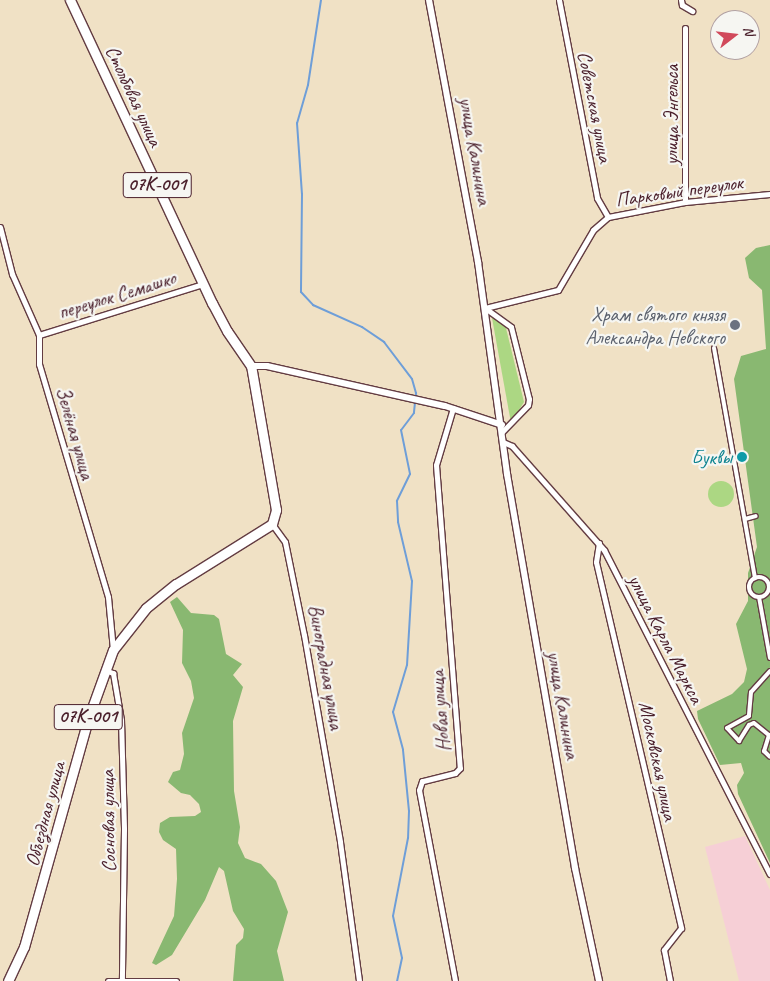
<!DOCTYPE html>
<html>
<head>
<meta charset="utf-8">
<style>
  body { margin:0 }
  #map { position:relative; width:770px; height:981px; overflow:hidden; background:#f0e1c5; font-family:Caveat,sans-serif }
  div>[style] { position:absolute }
  .built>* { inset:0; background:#f6cfd6 }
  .green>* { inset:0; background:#acd783 }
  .round { border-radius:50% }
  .forest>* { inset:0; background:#89b871 }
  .stream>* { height:2px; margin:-1px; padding:0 1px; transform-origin:1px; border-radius:1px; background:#6e9ed8 }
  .roads { filter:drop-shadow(1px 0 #633c42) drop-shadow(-1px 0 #633c42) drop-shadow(0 1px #633c42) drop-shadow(0 -1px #633c42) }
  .pedestrian>* { height:4px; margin:-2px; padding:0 2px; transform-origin:2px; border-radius:2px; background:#fff }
  .pedestrian>.ring { margin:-2px; padding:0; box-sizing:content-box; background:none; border:4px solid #fff; border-radius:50% }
  .minor>* { height:5px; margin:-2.5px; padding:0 2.5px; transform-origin:2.5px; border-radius:2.5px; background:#fff }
  .tertiary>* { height:6px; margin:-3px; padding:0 3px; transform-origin:3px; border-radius:3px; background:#fff }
  .primary>* { height:9px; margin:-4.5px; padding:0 4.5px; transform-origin:4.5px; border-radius:4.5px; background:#fff }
  .dots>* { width:14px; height:14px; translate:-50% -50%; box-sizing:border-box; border:2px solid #f6f6f2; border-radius:50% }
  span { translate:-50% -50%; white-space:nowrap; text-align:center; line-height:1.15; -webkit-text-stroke:4.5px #f6f6f2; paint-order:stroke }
  .shield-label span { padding:1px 4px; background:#f6f6f2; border:1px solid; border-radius:4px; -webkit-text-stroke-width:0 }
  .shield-label { font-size:19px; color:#4a1f2b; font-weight:700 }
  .street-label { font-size:20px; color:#4a1f2b }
  .worship-label { font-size:20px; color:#5b616d }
  .right { translate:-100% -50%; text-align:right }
  .culture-label { font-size:20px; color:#0d838f }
  .north { position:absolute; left:710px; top:10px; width:50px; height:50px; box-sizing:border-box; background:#f6f6f2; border:1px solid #b1a0a2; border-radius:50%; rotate:74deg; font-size:14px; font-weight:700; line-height:20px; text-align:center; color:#4a1f2b }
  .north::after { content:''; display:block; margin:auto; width:18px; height:22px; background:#d1495b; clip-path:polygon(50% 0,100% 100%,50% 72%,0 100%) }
</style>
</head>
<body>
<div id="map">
  <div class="built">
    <div style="clip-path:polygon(745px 836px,770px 890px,770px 981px,739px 981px,705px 847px)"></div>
  </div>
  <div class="green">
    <div style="clip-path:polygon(495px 317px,505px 324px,524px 402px,511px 423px,492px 318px)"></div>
    <div class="round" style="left:708px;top:481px;width:26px;height:26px"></div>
  </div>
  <div class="forest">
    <div style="clip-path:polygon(770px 245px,770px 863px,738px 794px,737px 785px,744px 773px,741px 763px,720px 765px,698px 719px,697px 711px,732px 694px,744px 682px,747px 669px,736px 624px,748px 601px,748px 573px,757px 547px,734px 379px,741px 356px,766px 349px,762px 290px,749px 278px,745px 258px,756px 248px)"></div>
    <div style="clip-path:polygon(177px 597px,191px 613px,214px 615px,219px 619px,226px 654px,242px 664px,233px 675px,243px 687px,233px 721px,234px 791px,240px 827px,238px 843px,245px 858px,261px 864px,276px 881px,288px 912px,277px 951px,284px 981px,233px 981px,236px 945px,243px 938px,244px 929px,233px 911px,224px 871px,219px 867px,205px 900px,172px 955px,156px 965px,152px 963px,174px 916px,177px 879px,176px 849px,163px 840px,159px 832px,160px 823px,170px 817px,195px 816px,201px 812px,199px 804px,190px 795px,181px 793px,168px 782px,173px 772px,180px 770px,184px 754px,182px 733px,194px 698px,191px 681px,182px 663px,183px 630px,170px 602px)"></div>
  </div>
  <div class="stream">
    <div style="left:321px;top:0;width:86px;rotate:98.7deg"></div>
    <div style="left:308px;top:85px;width:40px;rotate:106deg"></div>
    <div style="left:297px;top:123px;width:71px;rotate:86deg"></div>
    <div style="left:302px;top:194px;width:98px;rotate:90.6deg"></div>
    <div style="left:301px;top:292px;width:18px;rotate:47deg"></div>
    <div style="left:313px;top:305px;width:54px;rotate:24.2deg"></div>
    <div style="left:362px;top:327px;width:27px;rotate:34deg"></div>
    <div style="left:384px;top:342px;width:46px;rotate:52.9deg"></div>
    <div style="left:412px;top:379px;width:15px;rotate:74deg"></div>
    <div style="left:416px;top:393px;width:20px;rotate:96deg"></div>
    <div style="left:414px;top:413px;width:21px;rotate:127deg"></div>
    <div style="left:401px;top:430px;width:45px;rotate:78.4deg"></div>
    <div style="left:410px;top:474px;width:30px;rotate:116deg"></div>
    <div style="left:397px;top:501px;width:21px;rotate:87deg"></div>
    <div style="left:398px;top:522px;width:61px;rotate:76.7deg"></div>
    <div style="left:412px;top:581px;width:84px;rotate:93.4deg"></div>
    <div style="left:407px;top:665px;width:49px;rotate:106.6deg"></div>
    <div style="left:393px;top:712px;width:39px;rotate:75deg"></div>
    <div style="left:403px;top:750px;width:61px;rotate:84.4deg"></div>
    <div style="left:409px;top:811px;width:27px;rotate:92deg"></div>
    <div style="left:408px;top:838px;width:79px;rotate:100.9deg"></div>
    <div style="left:393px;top:916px;width:43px;rotate:77.9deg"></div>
    <div style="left:402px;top:958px;width:24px;rotate:102deg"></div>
  </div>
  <div class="roads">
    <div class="pedestrian">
      <div style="left:714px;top:348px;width:234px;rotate:79.9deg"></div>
      <div style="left:745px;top:519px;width:11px;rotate:-15deg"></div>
      <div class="ring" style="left:749px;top:577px;width:16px;height:16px"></div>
      <div style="left:759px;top:597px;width:62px;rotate:79.8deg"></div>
      <div style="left:770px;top:671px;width:28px;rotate:132deg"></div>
      <div style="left:751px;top:692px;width:24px;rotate:95deg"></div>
      <div style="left:749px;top:716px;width:25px;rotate:151deg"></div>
      <div style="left:727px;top:728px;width:18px;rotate:47deg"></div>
      <div style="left:739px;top:741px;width:19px;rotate:-58deg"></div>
      <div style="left:749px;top:725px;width:5px;rotate:-22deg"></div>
      <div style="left:754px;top:723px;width:19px;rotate:39deg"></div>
      <div style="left:769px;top:735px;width:17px;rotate:107deg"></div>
      <div style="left:764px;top:751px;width:8px;rotate:45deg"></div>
    </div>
    <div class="minor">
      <div style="left:559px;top:0;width:202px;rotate:79.1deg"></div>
      <div style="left:597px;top:198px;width:22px;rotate:60deg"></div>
      <div style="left:681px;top:0;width:5px;rotate:79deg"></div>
      <div style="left:682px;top:5px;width:12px;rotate:31deg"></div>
      <div style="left:685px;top:28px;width:174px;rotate:90deg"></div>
      <div style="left:0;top:227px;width:49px;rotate:75.7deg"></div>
      <div style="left:12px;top:274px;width:67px;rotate:66.1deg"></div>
      <div style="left:39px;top:335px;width:29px;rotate:90deg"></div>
      <div style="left:39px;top:364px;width:243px;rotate:73.5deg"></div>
      <div style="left:108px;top:597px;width:53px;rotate:84.6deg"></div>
      <div style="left:485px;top:308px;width:75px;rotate:-13.9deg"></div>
      <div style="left:558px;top:290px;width:69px;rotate:-59.7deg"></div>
      <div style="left:593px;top:230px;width:20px;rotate:-41deg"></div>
      <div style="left:608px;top:217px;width:78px;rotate:-11deg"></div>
      <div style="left:685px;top:202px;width:85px;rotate:-5.4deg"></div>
      <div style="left:485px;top:308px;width:32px;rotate:36deg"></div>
      <div style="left:511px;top:327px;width:74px;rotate:76deg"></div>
      <div style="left:529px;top:399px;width:6px;rotate:99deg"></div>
      <div style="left:528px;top:405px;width:37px;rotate:134deg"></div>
      <div style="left:39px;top:335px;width:172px;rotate:-17.3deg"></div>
      <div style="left:453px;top:408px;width:59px;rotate:106.6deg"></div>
      <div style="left:436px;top:465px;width:304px;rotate:85.5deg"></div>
      <div style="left:460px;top:768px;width:7px;rotate:135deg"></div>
      <div style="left:455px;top:773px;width:34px;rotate:166deg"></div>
      <div style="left:422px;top:781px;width:9px;rotate:108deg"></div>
      <div style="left:419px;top:790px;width:194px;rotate:79.3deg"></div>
      <div style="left:503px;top:442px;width:10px;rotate:24deg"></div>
      <div style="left:512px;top:446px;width:139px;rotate:48.5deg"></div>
      <div style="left:604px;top:550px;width:364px;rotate:62.9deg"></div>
      <div style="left:272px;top:524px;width:22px;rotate:54deg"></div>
      <div style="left:285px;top:542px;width:95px;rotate:78.5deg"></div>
      <div style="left:304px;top:635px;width:210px;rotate:80.1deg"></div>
      <div style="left:340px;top:842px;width:140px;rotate:82.2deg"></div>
      <div style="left:599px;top:543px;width:19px;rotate:99deg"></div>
      <div style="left:596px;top:562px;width:376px;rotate:76.9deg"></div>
      <div style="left:681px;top:928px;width:28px;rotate:128deg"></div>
      <div style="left:664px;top:950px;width:32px;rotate:79deg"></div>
      <div style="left:105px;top:670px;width:9px;rotate:21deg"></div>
      <div style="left:113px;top:673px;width:48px;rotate:80.3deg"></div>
      <div style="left:121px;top:720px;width:109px;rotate:88.4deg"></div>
      <div style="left:124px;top:829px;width:151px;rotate:90.8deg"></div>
      <div style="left:108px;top:981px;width:68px"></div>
    </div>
    <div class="tertiary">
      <div style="left:429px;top:0;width:267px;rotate:79.4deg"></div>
      <div style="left:478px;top:262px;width:214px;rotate:82.2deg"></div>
      <div style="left:507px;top:474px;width:400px;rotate:80.2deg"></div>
      <div style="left:575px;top:868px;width:116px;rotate:78deg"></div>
      <div style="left:251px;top:366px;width:16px"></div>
      <div style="left:267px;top:366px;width:182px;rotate:12.7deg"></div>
      <div style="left:445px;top:406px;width:60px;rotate:18.4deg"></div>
    </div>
    <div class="primary">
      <div style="left:8px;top:981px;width:38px;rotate:-65deg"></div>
      <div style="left:24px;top:947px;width:237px;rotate:-74.3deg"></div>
      <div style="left:88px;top:719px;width:73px;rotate:-70.1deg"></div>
      <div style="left:113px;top:650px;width:53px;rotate:-51.8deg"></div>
      <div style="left:146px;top:608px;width:38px;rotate:-39deg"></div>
      <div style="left:176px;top:584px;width:113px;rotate:-32deg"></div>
      <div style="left:272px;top:524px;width:15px;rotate:-74deg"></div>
      <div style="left:276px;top:510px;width:146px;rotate:-99.8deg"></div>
      <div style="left:251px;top:366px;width:42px;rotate:-124.4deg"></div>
      <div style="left:227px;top:331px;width:32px;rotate:-118deg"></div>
      <div style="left:212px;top:303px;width:335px;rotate:-115.1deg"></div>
    </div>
  </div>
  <div class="dots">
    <div style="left:735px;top:325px;background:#6b7280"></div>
    <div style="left:742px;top:457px;background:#0f9aa8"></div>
  </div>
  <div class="shield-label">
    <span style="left:157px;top:185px">07К-001</span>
    <span style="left:88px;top:717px">07К-001</span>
  </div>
  <div class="street-label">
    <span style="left:134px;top:96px;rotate:65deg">Столбовая улица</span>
    <span style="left:595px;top:107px;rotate:79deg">Советская улица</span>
    <span style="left:671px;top:115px;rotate:-90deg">улица Энгельса</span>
    <span style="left:475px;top:151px;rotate:80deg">улица Калинина</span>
    <span style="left:679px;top:191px;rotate:-8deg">Парковый переулок</span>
    <span style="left:117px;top:295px;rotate:-17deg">переулок Семашко</span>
    <span style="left:75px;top:433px;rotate:74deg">Зелёная улица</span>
    <span style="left:666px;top:639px;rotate:63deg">улица Карла Маркса</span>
    <span style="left:326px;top:667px;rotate:80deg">Виноградная улица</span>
    <span style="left:563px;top:705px;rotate:80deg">улица Калинина</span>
    <span style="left:440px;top:711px;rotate:-95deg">Новая улица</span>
    <span style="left:658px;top:761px;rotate:78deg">Московская улица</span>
    <span style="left:45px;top:814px;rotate:-75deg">Объездная улица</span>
    <span style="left:108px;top:821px;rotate:-91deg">Сосновая улица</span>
  </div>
  <div class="worship-label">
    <span class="right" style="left:725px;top:326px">Храм святого князя<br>Александра Невского</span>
  </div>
  <div class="culture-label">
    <span class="right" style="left:732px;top:457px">Буквы</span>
  </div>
  <div class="north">N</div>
</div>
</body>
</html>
